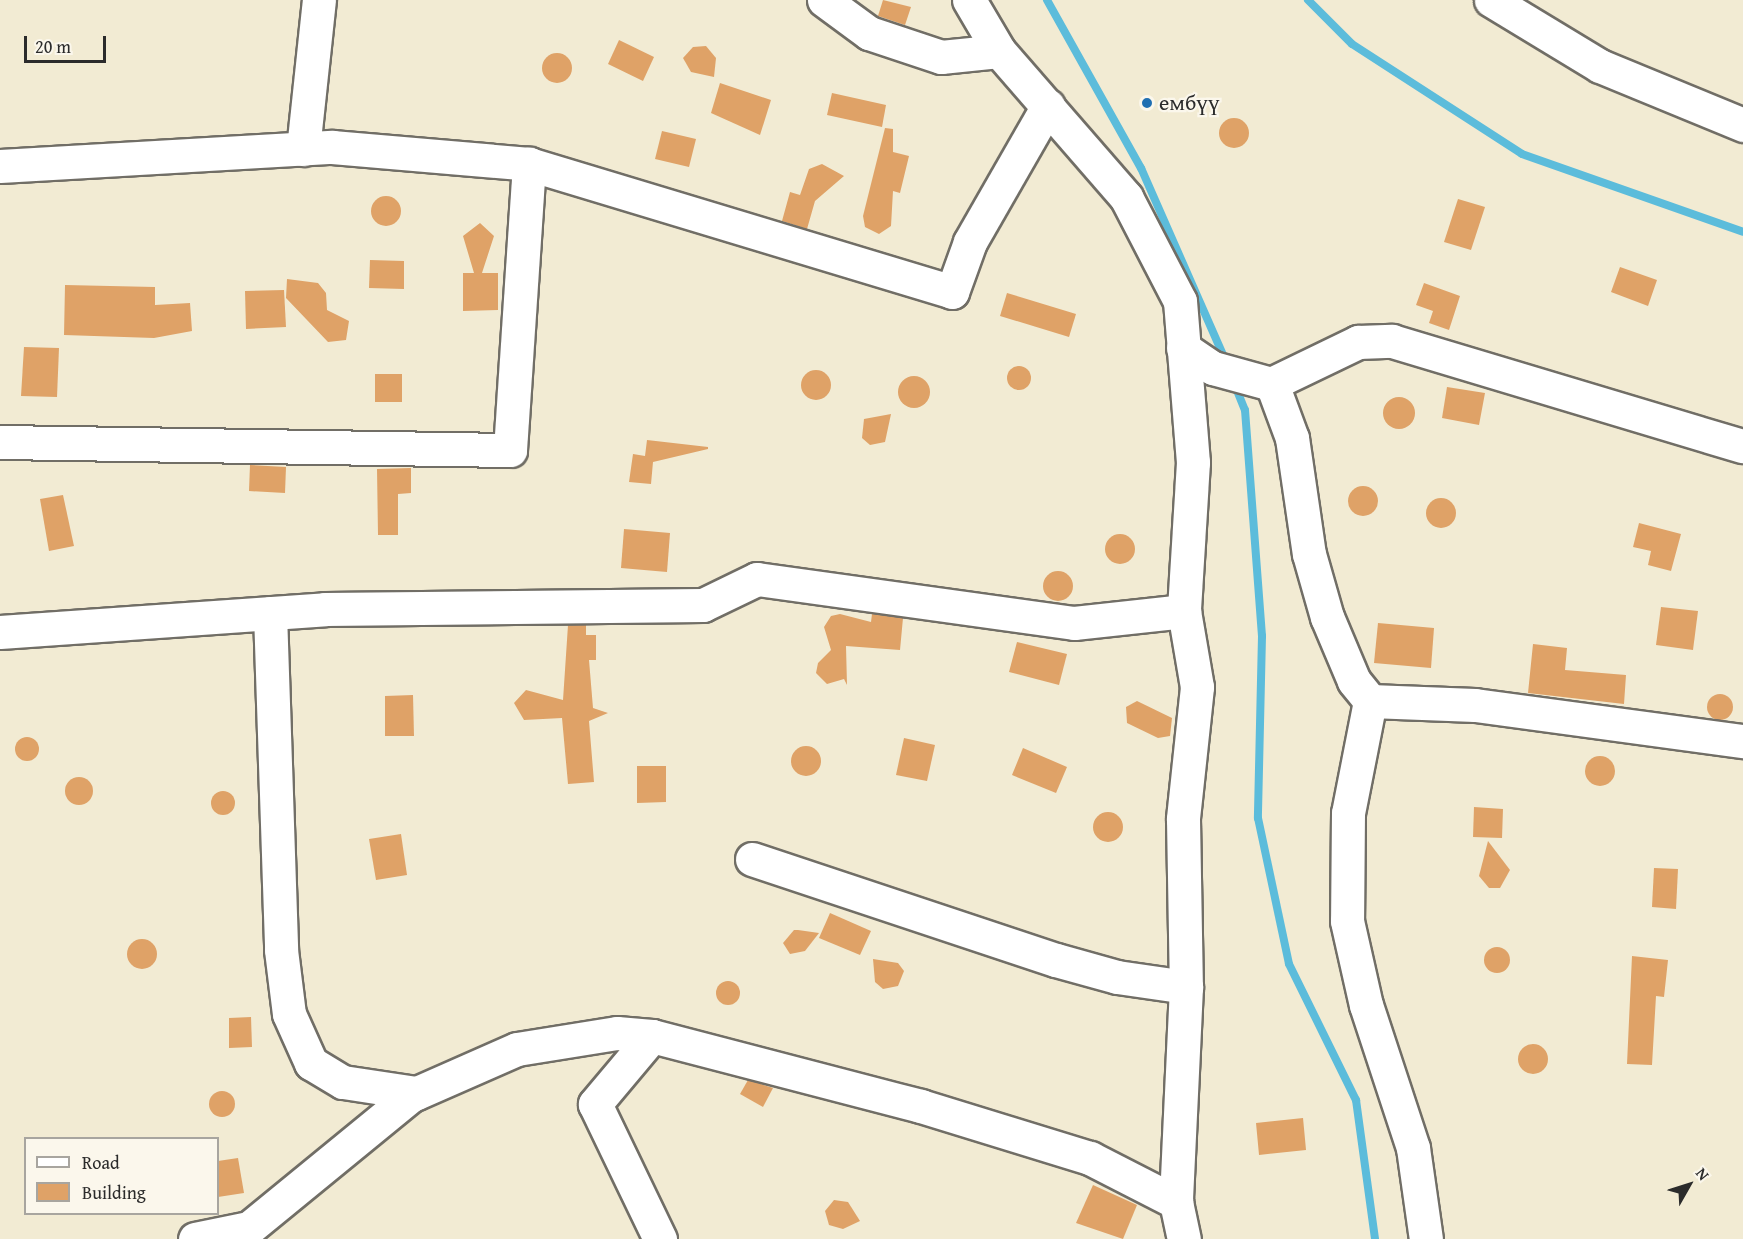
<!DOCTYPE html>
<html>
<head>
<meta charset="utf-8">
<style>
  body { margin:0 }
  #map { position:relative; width:1743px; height:1239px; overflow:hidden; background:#f2ebd3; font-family:"Gentium Book Plus",serif }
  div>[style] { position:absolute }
  .stream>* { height:8px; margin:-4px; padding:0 4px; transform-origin:4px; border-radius:4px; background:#5cbcdb }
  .building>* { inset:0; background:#dfa267 }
  .round { border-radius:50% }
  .roads { filter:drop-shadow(2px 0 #716e66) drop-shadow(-2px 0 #716e66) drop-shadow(0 2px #716e66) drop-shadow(0 -2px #716e66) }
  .minor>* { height:33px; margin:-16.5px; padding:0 16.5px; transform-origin:16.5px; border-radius:16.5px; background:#fff }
  .dots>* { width:16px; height:16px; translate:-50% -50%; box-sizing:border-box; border:3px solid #fbf7ec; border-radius:50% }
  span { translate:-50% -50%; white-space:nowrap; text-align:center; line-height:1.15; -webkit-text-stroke:4.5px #fbf7ec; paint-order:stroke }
  .poi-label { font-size:22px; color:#2b2b2b }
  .left { translate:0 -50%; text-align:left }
  .legend { position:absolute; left:24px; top:1137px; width:195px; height:78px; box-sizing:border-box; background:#fbf7ec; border:2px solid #a8a59f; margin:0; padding:8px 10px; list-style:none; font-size:18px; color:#2b2b2b }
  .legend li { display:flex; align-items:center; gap:12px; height:30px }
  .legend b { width:30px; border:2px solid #a8a59f }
  .north { position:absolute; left:1659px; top:1155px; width:60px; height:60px; -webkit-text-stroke:4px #fbf7ec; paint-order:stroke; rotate:51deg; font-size:16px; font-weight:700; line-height:24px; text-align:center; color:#2b2b2b }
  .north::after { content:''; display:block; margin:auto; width:21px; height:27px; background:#2b2b2b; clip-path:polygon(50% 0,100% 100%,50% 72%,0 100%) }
  .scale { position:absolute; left:24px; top:36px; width:82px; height:27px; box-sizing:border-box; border:3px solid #2b2b2b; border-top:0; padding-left:8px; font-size:18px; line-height:21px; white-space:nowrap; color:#2b2b2b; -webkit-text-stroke:4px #fbf7ec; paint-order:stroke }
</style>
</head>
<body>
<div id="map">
  <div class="stream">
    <div style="left:1047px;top:0;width:193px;rotate:60.8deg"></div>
    <div style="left:1141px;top:168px;width:212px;rotate:66.3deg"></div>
    <div style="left:1308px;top:0;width:62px;rotate:45deg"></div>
    <div style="left:1352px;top:44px;width:202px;rotate:32.9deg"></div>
    <div style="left:1522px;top:154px;width:234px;rotate:19.4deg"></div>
    <div style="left:1234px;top:383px;width:29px;rotate:68deg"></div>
    <div style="left:1245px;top:410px;width:227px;rotate:85.7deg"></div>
    <div style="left:1262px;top:636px;width:182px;rotate:91.3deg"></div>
    <div style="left:1258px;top:818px;width:149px;rotate:78deg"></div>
    <div style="left:1289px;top:964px;width:152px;rotate:63.8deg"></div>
    <div style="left:1356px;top:1100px;width:140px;rotate:82.2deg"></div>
  </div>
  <div class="building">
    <div style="clip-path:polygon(883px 0,911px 7px,905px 25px,878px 16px)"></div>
    <div style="clip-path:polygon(619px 40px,654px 57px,643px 81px,608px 64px)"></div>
    <div style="clip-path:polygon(706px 46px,716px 58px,714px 77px,691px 72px,683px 58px,693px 47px)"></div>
    <div class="round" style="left:542px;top:53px;width:30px;height:30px"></div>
    <div style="clip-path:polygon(720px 83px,771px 100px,760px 135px,711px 113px)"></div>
    <div style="clip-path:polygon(832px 93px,886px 105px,882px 127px,827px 115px)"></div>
    <div class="round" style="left:1219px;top:118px;width:30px;height:30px"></div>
    <div style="clip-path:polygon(885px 128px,893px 129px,893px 152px,909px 156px,900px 193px,893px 191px,891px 226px,879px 234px,865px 227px,863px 216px)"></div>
    <div style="clip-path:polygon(662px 131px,696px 139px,689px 167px,655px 159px)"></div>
    <div style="clip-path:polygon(822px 164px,844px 176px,815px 201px,807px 229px,782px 221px,790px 192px,800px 195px,809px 169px)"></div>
    <div class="round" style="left:371px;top:196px;width:30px;height:30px"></div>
    <div style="clip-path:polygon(1458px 199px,1485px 207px,1471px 250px,1444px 242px)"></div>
    <div style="clip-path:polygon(480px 223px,494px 236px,482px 273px,498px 273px,498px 310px,463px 311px,463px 273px,474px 273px,463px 236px)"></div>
    <div style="clip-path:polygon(370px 260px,404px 261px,404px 289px,369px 288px)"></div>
    <div style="clip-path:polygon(1620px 267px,1657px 280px,1648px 306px,1611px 292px)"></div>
    <div style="clip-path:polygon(287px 279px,318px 283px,326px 293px,327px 310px,349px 321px,346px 340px,328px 342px,286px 298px)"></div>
    <div style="clip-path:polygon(1424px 283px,1460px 296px,1449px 330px,1429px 323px,1433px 311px,1416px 305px)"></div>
    <div style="clip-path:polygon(65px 285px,155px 287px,155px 305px,190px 303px,192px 331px,154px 338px,64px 335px)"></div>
    <div style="clip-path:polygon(284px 290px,286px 327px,246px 329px,245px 291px)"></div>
    <div style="clip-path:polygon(1007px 293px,1076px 314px,1069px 337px,1000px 316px)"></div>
    <div style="clip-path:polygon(24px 347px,59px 348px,57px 397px,21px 396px)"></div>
    <div class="round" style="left:1007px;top:366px;width:24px;height:24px"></div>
    <div class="round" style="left:801px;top:370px;width:30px;height:30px"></div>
    <div style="clip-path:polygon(375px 374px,402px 374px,402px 402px,375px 402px)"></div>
    <div class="round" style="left:898px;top:376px;width:32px;height:32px"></div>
    <div style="clip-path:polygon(1447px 387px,1485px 393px,1479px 425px,1442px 418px)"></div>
    <div class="round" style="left:1383px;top:397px;width:32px;height:32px"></div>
    <div style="clip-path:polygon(891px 414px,885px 442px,870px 445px,862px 438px,864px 419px)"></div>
    <div style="clip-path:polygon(647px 440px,708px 447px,708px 449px,653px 462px,651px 484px,629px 482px,633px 454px,645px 456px)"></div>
    <div style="clip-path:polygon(250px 465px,286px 467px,285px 493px,249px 491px)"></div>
    <div style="clip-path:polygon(411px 468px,411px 493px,398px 494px,398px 535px,378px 535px,377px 469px)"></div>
    <div class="round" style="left:1348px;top:486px;width:30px;height:30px"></div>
    <div style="clip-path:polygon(63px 495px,74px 546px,49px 551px,40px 499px)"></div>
    <div class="round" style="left:1426px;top:498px;width:30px;height:30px"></div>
    <div style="clip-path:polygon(1639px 523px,1681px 534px,1671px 571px,1648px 565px,1651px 551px,1633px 547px)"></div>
    <div style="clip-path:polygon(624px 529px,670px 533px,667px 572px,621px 568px)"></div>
    <div class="round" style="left:1105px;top:534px;width:30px;height:30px"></div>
    <div class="round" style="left:1043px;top:571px;width:30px;height:30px"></div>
    <div style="clip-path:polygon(1661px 607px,1698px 611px,1693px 650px,1656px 645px)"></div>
    <div style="clip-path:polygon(840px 614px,871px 622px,872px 614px,903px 618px,900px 650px,846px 646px,847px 685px,844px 679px,827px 684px,816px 673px,818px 663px,831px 650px,824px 627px,831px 616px)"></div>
    <div style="clip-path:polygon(1378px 623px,1434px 628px,1431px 668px,1374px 663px)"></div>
    <div style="clip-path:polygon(568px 625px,586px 625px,586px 635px,596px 635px,596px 660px,589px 660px,593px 708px,608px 713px,589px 721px,594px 782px,568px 784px,562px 718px,524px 720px,514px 703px,526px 690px,563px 700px)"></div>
    <div style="clip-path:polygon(1017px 642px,1067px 654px,1059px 685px,1009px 672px)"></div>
    <div style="clip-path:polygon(1533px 644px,1567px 648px,1565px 670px,1626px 675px,1624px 704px,1528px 693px)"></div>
    <div class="round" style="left:1707px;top:694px;width:26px;height:26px"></div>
    <div style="clip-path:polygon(413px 695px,414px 736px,385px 736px,385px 696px)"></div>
    <div style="clip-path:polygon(1137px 701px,1172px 718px,1170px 736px,1158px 738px,1127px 723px,1126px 707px)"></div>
    <div class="round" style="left:15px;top:737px;width:24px;height:24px"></div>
    <div style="clip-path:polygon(904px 738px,935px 745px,927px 781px,896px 775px)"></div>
    <div class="round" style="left:791px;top:746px;width:30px;height:30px"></div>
    <div style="clip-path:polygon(1023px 748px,1067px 767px,1056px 793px,1012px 775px)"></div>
    <div class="round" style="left:1585px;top:756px;width:30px;height:30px"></div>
    <div style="clip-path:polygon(637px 766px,666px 766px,666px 802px,637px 803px)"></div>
    <div class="round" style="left:65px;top:777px;width:28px;height:28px"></div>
    <div class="round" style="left:211px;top:791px;width:24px;height:24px"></div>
    <div style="clip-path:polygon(1474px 807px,1503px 809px,1502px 838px,1473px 837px)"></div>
    <div class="round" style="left:1093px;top:812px;width:30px;height:30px"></div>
    <div style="clip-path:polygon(401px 834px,407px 875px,376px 880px,369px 839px)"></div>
    <div style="clip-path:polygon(1488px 841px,1510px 870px,1500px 888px,1489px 888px,1479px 876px)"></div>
    <div style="clip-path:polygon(1654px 868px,1678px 869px,1676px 909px,1652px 907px)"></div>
    <div style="clip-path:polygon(830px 913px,871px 931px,860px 955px,819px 938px)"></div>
    <div style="clip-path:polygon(794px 930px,798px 930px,819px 933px,805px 951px,790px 954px,783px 943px)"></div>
    <div class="round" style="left:127px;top:939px;width:30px;height:30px"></div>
    <div class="round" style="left:1484px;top:947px;width:26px;height:26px"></div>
    <div style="clip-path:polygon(1632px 956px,1668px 960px,1664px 997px,1656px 996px,1652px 1065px,1627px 1064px)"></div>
    <div style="clip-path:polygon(873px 959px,898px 963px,904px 971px,898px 986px,883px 989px,875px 982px)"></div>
    <div class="round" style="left:716px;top:981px;width:24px;height:24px"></div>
    <div style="clip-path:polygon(251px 1017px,252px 1047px,229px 1048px,229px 1018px)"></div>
    <div class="round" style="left:1518px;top:1044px;width:30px;height:30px"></div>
    <div style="clip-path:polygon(748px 1080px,773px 1088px,763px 1107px,740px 1094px)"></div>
    <div class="round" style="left:209px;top:1091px;width:26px;height:26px"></div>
    <div style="clip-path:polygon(1303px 1118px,1306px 1150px,1259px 1155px,1256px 1123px)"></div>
    <div style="clip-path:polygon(238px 1158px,244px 1193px,218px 1197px,218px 1161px)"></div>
    <div style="clip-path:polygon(1093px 1185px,1137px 1205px,1123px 1239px,1076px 1223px)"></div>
    <div style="clip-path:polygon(834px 1200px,848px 1202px,860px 1221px,843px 1229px,829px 1225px,825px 1211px)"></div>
  </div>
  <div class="roads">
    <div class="minor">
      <div style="left:824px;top:0;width:56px;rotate:36.3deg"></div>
      <div style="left:869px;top:33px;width:76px;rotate:18.4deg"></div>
      <div style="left:941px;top:57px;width:58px;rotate:-5.9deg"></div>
      <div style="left:969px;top:0;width:59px;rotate:59.5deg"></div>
      <div style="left:999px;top:51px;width:194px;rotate:49deg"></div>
      <div style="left:1126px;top:197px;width:117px;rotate:62.6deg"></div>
      <div style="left:1180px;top:301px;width:162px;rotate:85.4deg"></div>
      <div style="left:1193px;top:462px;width:149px;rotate:93.5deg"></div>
      <div style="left:1184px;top:611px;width:77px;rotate:80.3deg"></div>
      <div style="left:1197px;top:687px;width:133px;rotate:96.1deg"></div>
      <div style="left:1183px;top:819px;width:168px;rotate:89deg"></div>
      <div style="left:1186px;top:987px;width:215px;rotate:92.7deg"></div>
      <div style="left:1176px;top:1202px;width:38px;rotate:78deg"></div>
      <div style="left:1491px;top:0;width:127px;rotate:31.2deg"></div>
      <div style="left:1600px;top:66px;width:155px;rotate:22.4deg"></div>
      <div style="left:303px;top:149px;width:150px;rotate:-83.9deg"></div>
      <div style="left:0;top:166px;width:333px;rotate:-3.3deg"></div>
      <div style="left:332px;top:147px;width:198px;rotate:4.9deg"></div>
      <div style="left:529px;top:164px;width:442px;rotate:16.8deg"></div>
      <div style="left:952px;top:292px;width:53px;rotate:-70.2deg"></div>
      <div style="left:970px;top:242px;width:157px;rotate:-60.2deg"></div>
      <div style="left:1183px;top:348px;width:36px;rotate:34deg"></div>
      <div style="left:1213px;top:368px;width:60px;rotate:15.4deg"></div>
      <div style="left:1271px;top:384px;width:97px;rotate:-25.8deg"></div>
      <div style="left:1358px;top:342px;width:34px;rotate:-2deg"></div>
      <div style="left:1392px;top:341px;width:366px;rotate:16.7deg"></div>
      <div style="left:1272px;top:384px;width:58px;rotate:69.7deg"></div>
      <div style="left:1292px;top:438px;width:117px;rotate:81.7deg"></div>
      <div style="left:1309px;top:554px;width:66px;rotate:74.1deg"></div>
      <div style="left:1327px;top:617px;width:69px;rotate:67.1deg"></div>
      <div style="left:1354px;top:681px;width:26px;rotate:51deg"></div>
      <div style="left:1370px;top:701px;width:105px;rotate:2.2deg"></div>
      <div style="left:1475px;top:705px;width:270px;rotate:7.7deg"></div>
      <div style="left:0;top:442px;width:510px;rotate:0.9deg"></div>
      <div style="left:510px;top:450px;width:287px;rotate:-86.2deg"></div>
      <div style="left:270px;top:613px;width:337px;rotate:88.1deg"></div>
      <div style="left:281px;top:950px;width:64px;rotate:82.9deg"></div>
      <div style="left:289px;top:1014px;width:54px;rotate:65.8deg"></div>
      <div style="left:311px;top:1063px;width:37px;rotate:31deg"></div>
      <div style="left:343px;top:1082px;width:74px;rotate:8.6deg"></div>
      <div style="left:0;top:632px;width:326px;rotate:-4deg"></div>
      <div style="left:325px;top:609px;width:378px;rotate:-0.6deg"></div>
      <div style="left:703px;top:605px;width:60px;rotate:-25.7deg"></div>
      <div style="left:757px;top:579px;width:320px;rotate:7.9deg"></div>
      <div style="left:1074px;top:623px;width:111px;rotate:-6.2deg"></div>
      <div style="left:1370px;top:701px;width:114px;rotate:101.1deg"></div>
      <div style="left:1348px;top:813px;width:108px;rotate:90.5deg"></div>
      <div style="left:1347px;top:921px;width:86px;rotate:77.3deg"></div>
      <div style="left:1366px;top:1005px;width:151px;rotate:71.8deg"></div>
      <div style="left:1413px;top:1148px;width:92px;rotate:81.9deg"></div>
      <div style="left:752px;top:859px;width:320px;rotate:18.4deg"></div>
      <div style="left:1056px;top:960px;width:63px;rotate:15.6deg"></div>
      <div style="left:1117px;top:977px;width:70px;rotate:8.2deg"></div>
      <div style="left:652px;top:1036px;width:89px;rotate:130deg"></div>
      <div style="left:595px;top:1104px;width:150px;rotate:64.3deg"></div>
      <div style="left:195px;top:1239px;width:55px;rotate:-11.5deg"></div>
      <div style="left:249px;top:1228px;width:208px;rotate:-39.3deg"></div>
      <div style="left:410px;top:1096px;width:117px;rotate:-23.7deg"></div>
      <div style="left:517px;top:1049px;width:101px;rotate:-9.1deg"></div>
      <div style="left:617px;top:1033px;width:35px;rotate:5deg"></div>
      <div style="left:652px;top:1036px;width:278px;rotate:14.6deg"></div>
      <div style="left:921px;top:1106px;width:177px;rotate:17.1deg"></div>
      <div style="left:1090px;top:1158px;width:97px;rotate:27.1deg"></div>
    </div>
  </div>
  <div class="dots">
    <div style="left:1147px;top:103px;background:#1f6fb2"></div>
  </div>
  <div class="poi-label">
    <span class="left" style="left:1159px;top:103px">ембүү</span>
  </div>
  <ul class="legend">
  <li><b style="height:8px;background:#fff"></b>Road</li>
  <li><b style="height:16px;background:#dfa267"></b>Building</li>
  </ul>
  <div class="north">N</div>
  <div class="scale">20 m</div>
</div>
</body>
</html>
